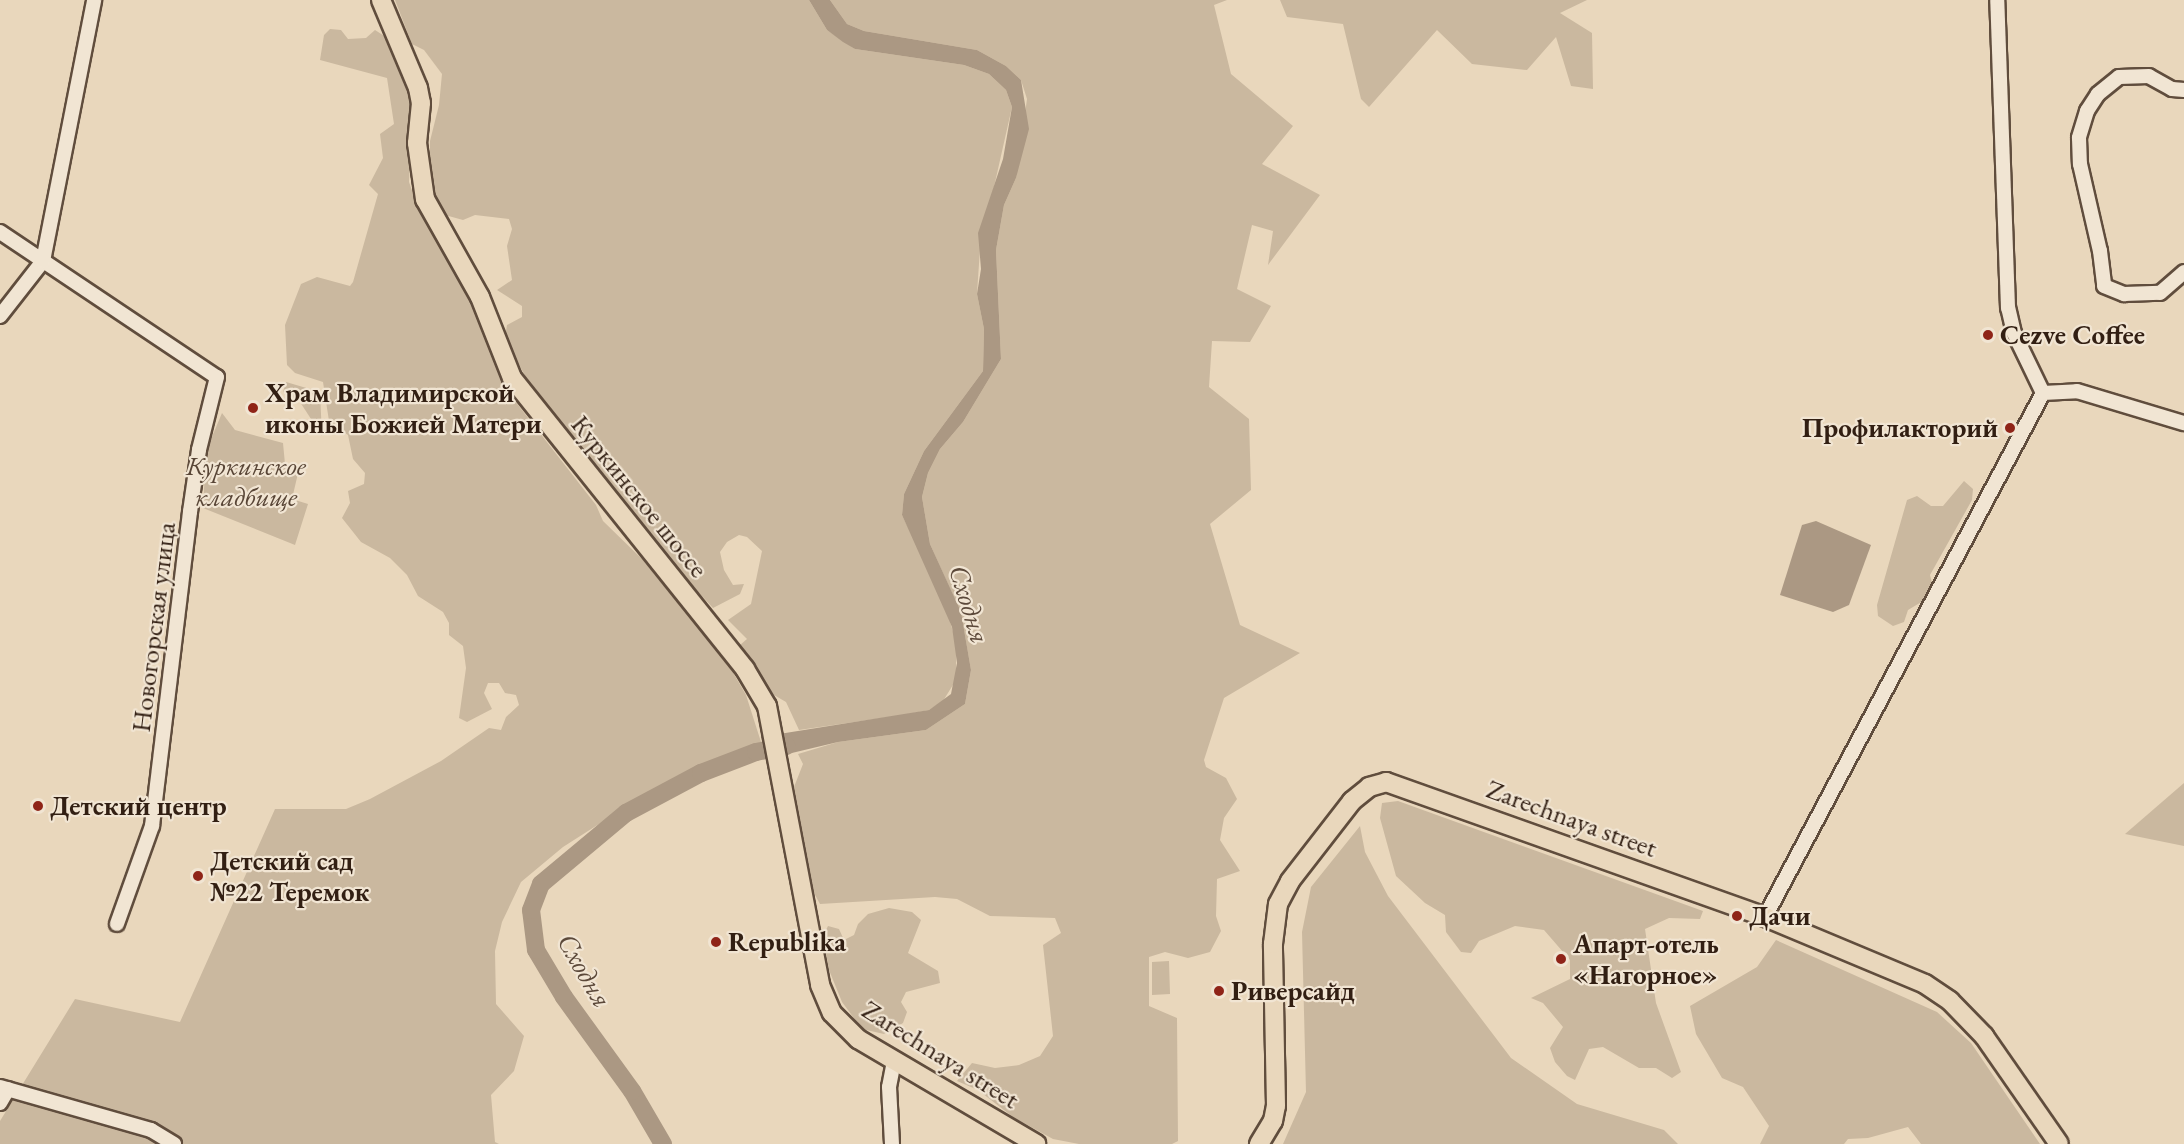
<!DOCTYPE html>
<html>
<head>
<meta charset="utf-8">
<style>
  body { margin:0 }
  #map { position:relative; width:2184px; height:1144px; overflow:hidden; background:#e9d7bc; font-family:"EB Garamond",serif }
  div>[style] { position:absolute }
  .green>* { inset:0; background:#cab89f }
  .water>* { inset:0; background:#ab9883 }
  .river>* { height:18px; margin:-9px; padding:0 9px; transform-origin:9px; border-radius:9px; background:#ab9883 }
  .roads { filter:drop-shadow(2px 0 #604d3d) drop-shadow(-2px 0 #604d3d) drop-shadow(0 2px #604d3d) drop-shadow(0 -2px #604d3d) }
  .minor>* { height:14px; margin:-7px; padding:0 7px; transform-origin:7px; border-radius:7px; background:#f1e5d3 }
  .major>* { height:18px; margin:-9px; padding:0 9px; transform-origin:9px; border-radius:9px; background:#e9d7bc }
  .dots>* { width:16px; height:16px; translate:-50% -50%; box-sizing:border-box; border:3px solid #f1e5d3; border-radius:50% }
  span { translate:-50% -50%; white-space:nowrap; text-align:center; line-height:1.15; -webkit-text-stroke:4.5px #f1e5d3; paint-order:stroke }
  .poi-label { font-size:27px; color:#321f13; font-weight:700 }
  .left { translate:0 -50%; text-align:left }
  .right { translate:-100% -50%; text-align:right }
  .park-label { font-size:27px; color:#584536; font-style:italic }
  .street-label { font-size:27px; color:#321f13 }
  .water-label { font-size:28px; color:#5c493a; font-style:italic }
</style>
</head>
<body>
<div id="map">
  <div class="green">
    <div style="clip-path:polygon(395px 0,809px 0,827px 30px,855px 49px,964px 65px,989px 74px,1006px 90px,1012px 107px,980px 249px,977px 294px,984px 329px,983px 371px,924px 451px,904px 494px,902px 515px,945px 604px,956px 642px,956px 680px,943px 701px,929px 710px,903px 715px,799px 730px,786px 702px,774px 695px,740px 645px,747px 639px,728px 620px,751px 604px,762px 551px,747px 537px,739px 535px,727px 542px,720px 552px,724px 570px,733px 585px,744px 584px,740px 594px,713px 608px,659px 549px,652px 535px,641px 525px,527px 380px,505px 337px,507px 325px,522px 317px,522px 306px,497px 290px,512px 280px,507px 246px,512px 229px,509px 219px,475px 215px,463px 220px,445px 215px,432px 191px,430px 169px,430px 141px,439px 105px,442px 74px,424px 50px,412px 44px)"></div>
    <div style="clip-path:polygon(830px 0,1227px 0,1214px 5px,1231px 74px,1293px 126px,1262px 164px,1320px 195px,1268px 265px,1273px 231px,1252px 225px,1237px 289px,1271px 306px,1250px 342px,1212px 341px,1209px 387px,1249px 419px,1251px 490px,1210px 524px,1240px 625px,1300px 653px,1224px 698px,1204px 760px,1206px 767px,1226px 778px,1237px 799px,1224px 818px,1220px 840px,1240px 871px,1217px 879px,1216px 916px,1221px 931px,1210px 952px,1188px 958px,1165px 952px,1149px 957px,1149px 1006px,1177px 1018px,1178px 1141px,1172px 1144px,1079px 1144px,1053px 1139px,1013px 1117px,978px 1090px,957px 1081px,972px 1063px,995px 1068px,1019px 1065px,1040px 1056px,1053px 1036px,1043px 945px,1061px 933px,1055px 918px,990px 916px,957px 899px,935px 897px,820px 904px,814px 893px,794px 787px,803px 764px,798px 754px,838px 742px,926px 730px,965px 704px,971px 670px,961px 613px,930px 544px,922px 497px,928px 473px,940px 449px,963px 422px,1001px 359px,996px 250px,1004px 205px,1016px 178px,1027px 99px,1021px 80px,1006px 66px,977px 50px,864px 31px,847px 24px)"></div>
    <div style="clip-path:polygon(1280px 0,1587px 0,1560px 13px,1592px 33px,1593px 89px,1571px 86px,1556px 37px,1527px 70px,1472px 64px,1437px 30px,1369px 107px,1361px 99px,1343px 24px,1287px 17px)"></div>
    <div style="clip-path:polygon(330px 29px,341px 30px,348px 39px,366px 38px,375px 30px,389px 39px,412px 99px,409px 182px,416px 202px,460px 274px,511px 396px,596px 505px,603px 521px,642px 559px,727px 662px,746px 695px,761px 742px,635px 801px,563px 847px,521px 882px,502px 922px,495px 951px,496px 1004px,524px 1036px,514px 1071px,491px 1095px,495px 1142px,499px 1144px,0 1144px,0 1121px,75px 999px,180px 1022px,275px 809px,346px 809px,370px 799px,441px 761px,489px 728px,501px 730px,506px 717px,519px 705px,516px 695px,505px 693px,499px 683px,488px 683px,484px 693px,492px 709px,467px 722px,459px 718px,466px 668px,463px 646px,449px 635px,449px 623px,443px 612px,418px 596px,407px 575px,390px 558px,361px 542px,342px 518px,350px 503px,348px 491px,364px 484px,365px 473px,353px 459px,348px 435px,329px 421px,323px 382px,295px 373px,287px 365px,285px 325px,301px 284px,317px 277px,350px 286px,353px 282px,378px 194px,369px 185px,383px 158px,380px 134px,394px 124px,387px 78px,320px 60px,324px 35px)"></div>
    <div style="clip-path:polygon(286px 382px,320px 392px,322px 436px,300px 402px,283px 392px)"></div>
    <div style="clip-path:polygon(222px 413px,235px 430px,283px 443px,285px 464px,299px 469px,292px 499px,308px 504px,295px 545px,203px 508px,206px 451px)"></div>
    <div style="clip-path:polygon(1964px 481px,1973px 489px,1972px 500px,1930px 575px,1933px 587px,1923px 601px,1908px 610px,1904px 622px,1893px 626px,1878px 616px,1877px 605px,1907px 500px,1917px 496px,1931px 506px,1943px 506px)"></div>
    <div style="clip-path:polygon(2184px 783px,2184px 846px,2125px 834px)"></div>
    <div style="clip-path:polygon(1398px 801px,1703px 911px,1700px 919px,1669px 918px,1645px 929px,1656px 1003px,1681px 1072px,1672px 1078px,1656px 1068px,1639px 1068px,1603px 1047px,1589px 1049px,1575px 1080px,1567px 1076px,1555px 1062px,1550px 1048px,1563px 1027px,1543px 1003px,1531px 998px,1570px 979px,1570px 960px,1544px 930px,1515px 926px,1479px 941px,1471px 953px,1461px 952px,1446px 932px,1445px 915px,1425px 903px,1396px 876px,1380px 818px,1382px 803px)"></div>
    <div style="clip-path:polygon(1360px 826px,1365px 852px,1388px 896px,1511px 1058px,1577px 1104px,1664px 1130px,1678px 1144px,1283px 1144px,1306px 1092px,1302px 932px,1311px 887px)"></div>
    <div style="clip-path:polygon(889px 908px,912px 912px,921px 920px,908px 953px,938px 971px,940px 983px,906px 992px,901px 1002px,907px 1012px,903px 1023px,884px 1034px,862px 1029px,842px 1002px,829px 970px,823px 936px,828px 926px,839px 929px,844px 940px,854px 935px,858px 924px,868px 914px)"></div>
    <div style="clip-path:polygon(1776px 940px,1937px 1012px,1971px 1043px,2040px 1144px,1921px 1144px,1908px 1127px,1868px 1138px,1848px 1139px,1844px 1144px,1760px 1144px,1769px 1126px,1743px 1087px,1722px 1078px,1696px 1034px,1690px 1006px,1757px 967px)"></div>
    <div style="clip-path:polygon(1169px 961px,1170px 994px,1152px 995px,1152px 962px)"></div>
  </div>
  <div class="water">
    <div style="clip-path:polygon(809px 0,830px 0,847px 24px,864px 31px,977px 50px,1006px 66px,1021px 80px,1029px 129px,1016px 178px,1004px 205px,996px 250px,1001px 359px,963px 422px,940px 449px,928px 473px,922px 497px,930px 544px,961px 612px,971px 670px,965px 704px,926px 730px,838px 742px,775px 757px,765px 755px,761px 737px,929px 710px,951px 694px,957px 663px,952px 627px,902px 515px,904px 494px,924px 451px,983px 371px,984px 329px,977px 294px,981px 269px,978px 233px,1003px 159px,1012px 107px,1006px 90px,989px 74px,964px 65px,855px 49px,843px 42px,827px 30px)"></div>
    <div style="clip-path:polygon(1816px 521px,1871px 545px,1849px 605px,1833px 612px,1780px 595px,1802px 525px)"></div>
  </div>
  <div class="river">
    <div style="left:663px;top:1144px;width:61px;rotate:-120.3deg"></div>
    <div style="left:632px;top:1091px;width:116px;rotate:-125.9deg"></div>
    <div style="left:564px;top:997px;width:55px;rotate:-120.8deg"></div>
    <div style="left:536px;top:950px;width:40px;rotate:-97.1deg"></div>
    <div style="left:531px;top:910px;width:28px;rotate:-69deg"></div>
    <div style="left:541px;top:884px;width:111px;rotate:-39.9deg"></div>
    <div style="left:626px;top:813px;width:85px;rotate:-28.1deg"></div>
    <div style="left:701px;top:773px;width:59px;rotate:-20.9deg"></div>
    <div style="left:756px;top:752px;width:31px;rotate:-11deg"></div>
  </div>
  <div class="roads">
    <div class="minor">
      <div style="left:2184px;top:90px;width:12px;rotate:-175deg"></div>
      <div style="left:2172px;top:89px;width:26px;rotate:-151deg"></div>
      <div style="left:2149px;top:76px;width:30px;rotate:178deg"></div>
      <div style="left:2119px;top:77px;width:27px;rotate:141deg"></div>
      <div style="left:2098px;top:94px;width:20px;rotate:123deg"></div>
      <div style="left:2087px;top:111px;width:28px;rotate:107deg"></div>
      <div style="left:2079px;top:138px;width:26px;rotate:88deg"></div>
      <div style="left:2080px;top:164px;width:89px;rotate:77.1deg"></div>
      <div style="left:2100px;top:251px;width:35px;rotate:83deg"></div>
      <div style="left:2104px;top:286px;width:22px;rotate:22deg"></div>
      <div style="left:2124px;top:294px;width:36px;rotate:-2deg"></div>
      <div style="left:2160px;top:293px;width:32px;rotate:-41deg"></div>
      <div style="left:0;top:232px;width:261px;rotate:33.8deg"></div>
      <div style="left:217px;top:377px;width:75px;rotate:103.9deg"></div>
      <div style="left:199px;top:450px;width:63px;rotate:98.3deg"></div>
      <div style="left:190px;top:512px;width:316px;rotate:96.9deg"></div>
      <div style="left:152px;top:826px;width:104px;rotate:109.7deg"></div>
      <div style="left:0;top:316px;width:70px;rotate:-52deg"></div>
      <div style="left:43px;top:261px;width:266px;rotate:-78.9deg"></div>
      <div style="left:2043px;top:393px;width:34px;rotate:-3deg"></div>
      <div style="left:2077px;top:391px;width:112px;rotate:16.7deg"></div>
      <div style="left:1765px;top:917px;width:593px;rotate:-62.05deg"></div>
      <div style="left:2043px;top:393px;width:67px;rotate:-115.8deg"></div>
      <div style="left:2014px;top:333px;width:26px;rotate:-103deg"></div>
      <div style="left:2008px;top:308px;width:308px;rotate:-92deg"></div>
      <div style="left:0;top:1087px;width:157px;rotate:15.9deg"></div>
      <div style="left:151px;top:1130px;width:27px;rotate:31deg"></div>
      <div style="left:0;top:1103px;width:16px;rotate:-60deg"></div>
      <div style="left:892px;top:1144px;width:57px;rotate:-93deg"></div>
      <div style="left:889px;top:1087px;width:25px;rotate:-79deg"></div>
    </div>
    <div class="major">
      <div style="left:381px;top:0;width:95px;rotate:67.2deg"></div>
      <div style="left:418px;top:88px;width:15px;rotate:79deg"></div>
      <div style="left:421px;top:103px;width:40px;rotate:95.7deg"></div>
      <div style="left:417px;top:143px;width:57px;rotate:81.9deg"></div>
      <div style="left:425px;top:199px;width:112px;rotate:60.7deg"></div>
      <div style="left:480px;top:297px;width:87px;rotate:68.4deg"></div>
      <div style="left:512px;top:378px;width:373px;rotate:51.3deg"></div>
      <div style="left:745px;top:669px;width:43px;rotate:59.3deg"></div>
      <div style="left:767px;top:706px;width:284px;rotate:79.2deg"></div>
      <div style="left:820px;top:985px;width:30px;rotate:67deg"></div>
      <div style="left:832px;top:1013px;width:37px;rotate:45deg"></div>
      <div style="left:858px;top:1039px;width:207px;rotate:30.5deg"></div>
      <div style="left:1259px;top:1144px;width:27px;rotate:-59deg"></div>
      <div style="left:1273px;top:1121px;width:15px;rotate:-79deg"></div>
      <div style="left:1276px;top:1106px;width:162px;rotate:-91.1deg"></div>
      <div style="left:1273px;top:944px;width:40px;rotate:-82.9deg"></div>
      <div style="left:1278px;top:904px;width:26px;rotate:-62deg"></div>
      <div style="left:1290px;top:881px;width:101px;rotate:-52.2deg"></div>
      <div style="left:1352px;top:801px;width:22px;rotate:-39deg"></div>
      <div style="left:1369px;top:787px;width:18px;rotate:-16deg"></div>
      <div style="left:1386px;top:782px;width:402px;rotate:19.6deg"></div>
      <div style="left:1765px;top:917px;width:173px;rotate:22.7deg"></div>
      <div style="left:1925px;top:984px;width:30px;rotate:34deg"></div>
      <div style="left:1950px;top:1001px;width:49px;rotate:45.8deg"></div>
      <div style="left:1984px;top:1036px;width:131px;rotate:55.2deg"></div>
    </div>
  </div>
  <div class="dots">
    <div style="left:1988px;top:335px;background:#8f2418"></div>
    <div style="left:253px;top:408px;background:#8f2418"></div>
    <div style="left:2010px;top:428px;background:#8f2418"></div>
    <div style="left:38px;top:806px;background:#8f2418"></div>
    <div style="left:198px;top:876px;background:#8f2418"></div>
    <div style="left:1737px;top:916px;background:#8f2418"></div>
    <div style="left:716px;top:942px;background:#8f2418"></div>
    <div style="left:1561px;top:959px;background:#8f2418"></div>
    <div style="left:1219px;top:991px;background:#8f2418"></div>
  </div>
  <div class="poi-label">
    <span class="left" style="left:2000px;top:335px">Cezve Coffee</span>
    <span class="left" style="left:265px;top:408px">Храм Владимирской<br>иконы Божией Матери</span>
    <span class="right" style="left:1998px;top:428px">Профилакторий</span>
    <span class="left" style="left:50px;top:806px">Детский центр</span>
    <span class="left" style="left:210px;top:876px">Детский сад<br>№22 Теремок</span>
    <span class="left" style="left:1749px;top:916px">Дачи</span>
    <span class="left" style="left:728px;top:942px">Republika</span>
    <span class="left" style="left:1573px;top:959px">Апарт-отель<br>«Нагорное»</span>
    <span class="left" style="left:1231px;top:991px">Риверсайд</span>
  </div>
  <div class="park-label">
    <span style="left:246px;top:481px">Куркинское<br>кладбище</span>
  </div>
  <div class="street-label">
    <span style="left:640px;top:496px;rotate:51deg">Куркинское шоссе</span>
    <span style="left:153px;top:627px;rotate:-83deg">Новогорская улица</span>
    <span style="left:1572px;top:818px;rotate:20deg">Zarechnaya street</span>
    <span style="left:941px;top:1054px;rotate:32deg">Zarechnaya street</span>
  </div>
  <div class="water-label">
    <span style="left:970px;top:604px;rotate:73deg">Сходня</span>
    <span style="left:585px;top:970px;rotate:60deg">Сходня</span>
  </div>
</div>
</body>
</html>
